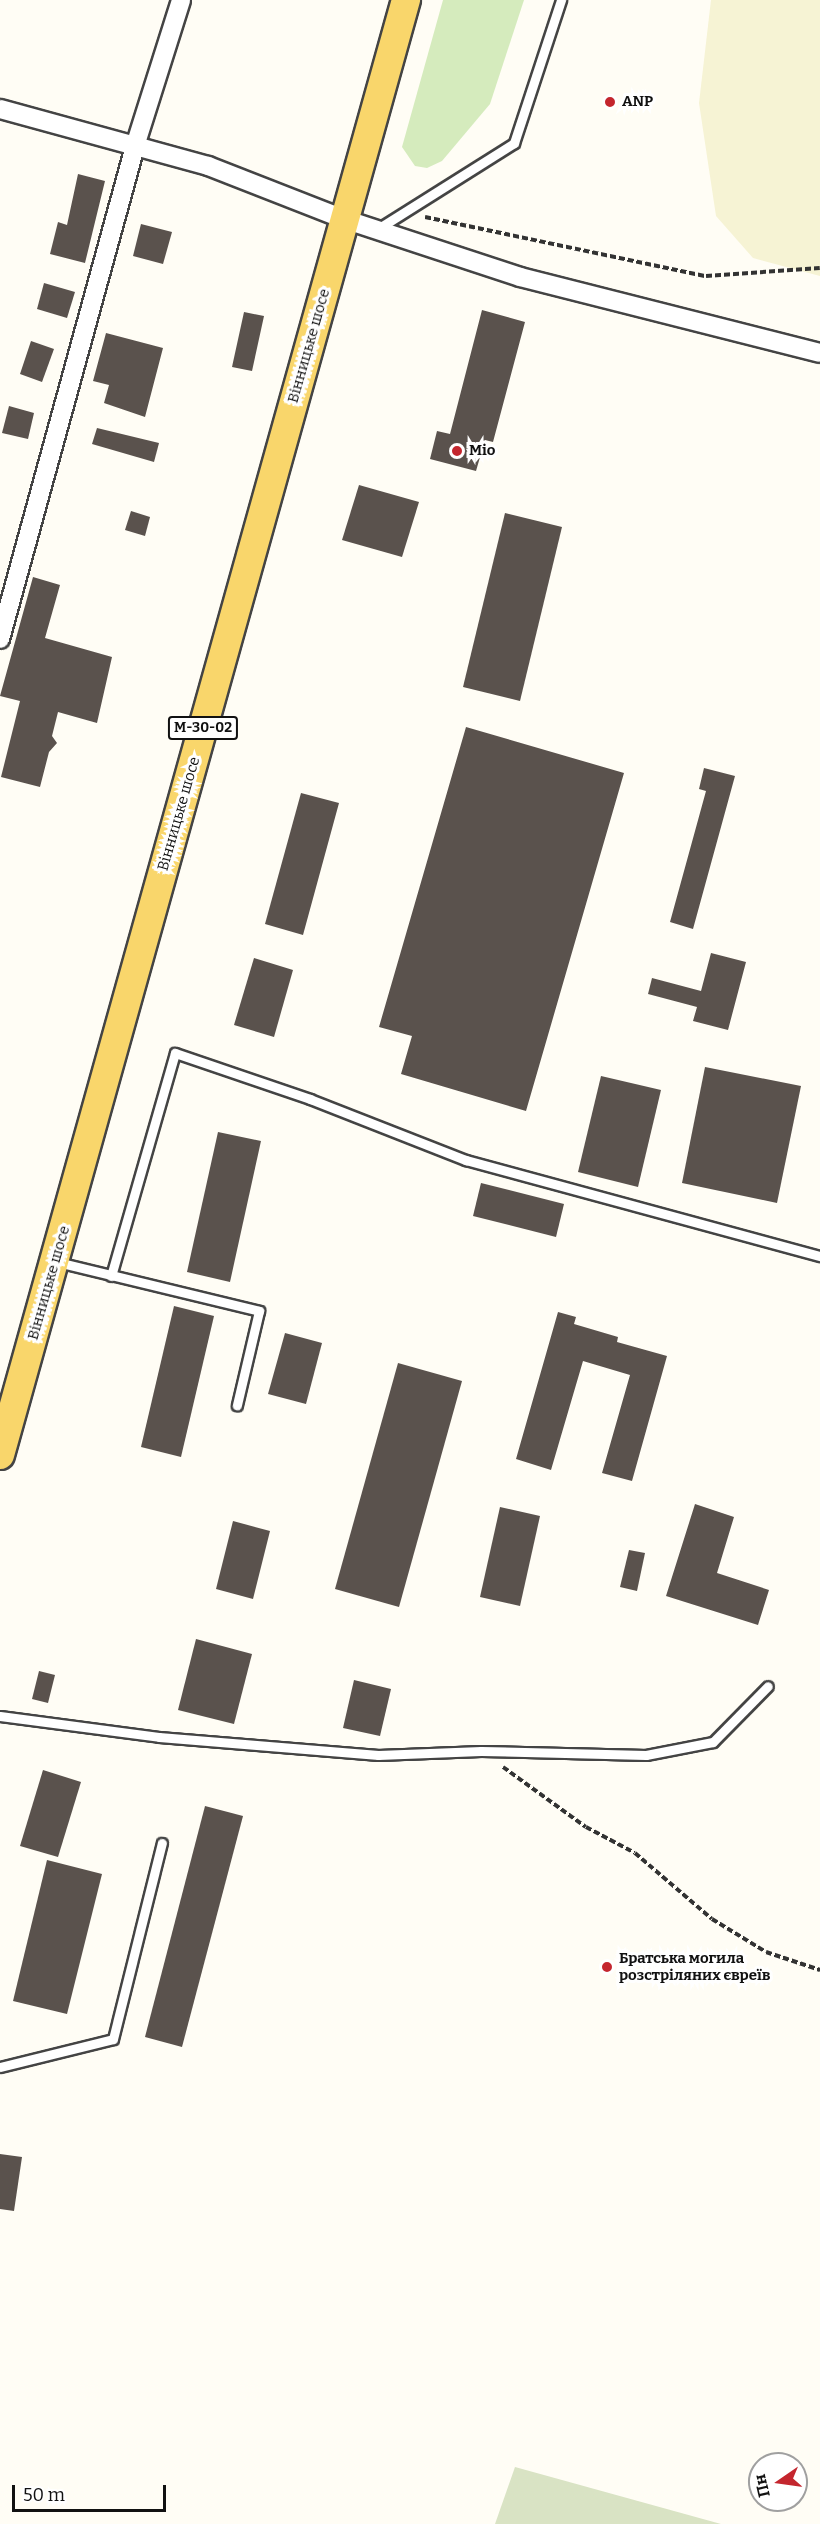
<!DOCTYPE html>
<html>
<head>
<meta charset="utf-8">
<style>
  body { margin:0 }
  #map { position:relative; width:820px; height:2524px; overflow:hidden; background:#fffdf5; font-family:Bitter,serif }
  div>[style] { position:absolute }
  .farmland>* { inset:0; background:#f6f3d4 }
  .green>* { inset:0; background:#d5ebbd }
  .cemetery>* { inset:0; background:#d9e3c4 }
  .building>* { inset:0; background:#5a524d }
  .path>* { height:4px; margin-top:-2px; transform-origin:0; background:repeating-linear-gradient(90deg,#333 0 6px,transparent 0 9px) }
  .roads { filter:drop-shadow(2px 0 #444) drop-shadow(-2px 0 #444) drop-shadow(0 2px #444) drop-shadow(0 -2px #444) }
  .lane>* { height:9px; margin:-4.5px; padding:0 4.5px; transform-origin:4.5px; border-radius:4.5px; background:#fff }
  .street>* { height:18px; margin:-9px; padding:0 9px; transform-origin:9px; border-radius:9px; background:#fff }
  .primary>* { height:28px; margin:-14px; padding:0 14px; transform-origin:14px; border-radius:14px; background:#f9d66b }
  .dots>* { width:16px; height:16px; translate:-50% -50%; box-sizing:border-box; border:3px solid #fff; border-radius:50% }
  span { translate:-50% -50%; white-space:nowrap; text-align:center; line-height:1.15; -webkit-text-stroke:6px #fff; paint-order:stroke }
  .shield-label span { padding:2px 4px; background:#fff; border:2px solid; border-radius:4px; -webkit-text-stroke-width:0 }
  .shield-label { font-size:14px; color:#111; font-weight:700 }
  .poi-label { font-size:15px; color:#111; font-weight:700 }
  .left { translate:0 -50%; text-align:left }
  .street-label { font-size:15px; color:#111 }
  .north { position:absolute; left:748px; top:2452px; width:60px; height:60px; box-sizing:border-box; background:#fff; border:2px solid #a0a0a0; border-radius:50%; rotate:257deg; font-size:16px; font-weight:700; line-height:24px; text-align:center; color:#111 }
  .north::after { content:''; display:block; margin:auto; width:21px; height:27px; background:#c4262e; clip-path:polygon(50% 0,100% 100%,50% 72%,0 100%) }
  .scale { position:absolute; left:12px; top:2485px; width:154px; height:27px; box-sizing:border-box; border:3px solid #111; border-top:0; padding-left:8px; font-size:18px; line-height:21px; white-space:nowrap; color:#111; -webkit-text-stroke:4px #fff; paint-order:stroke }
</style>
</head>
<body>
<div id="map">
  <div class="farmland">
    <div style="clip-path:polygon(711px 0,820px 0,820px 276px,753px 258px,716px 216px,699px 103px)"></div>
  </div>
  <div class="green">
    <div style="clip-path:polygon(443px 0,524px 0,490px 104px,442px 161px,427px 168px,415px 166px,402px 147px)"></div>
  </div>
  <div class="cemetery">
    <div style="clip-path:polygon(515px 2467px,721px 2524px,495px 2524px)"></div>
  </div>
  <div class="building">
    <div style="clip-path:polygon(78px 174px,105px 181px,85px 263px,50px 254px,58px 222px,67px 225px)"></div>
    <div style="clip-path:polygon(141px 224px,172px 232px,163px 264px,133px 256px)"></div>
    <div style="clip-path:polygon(44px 283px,75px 292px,67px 318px,37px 309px)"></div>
    <div style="clip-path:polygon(482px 310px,525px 322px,493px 442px,485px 440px,476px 471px,430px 459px,437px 431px,450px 434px)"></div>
    <div style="clip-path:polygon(244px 312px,264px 316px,252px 371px,232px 367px)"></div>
    <div style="clip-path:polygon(106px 333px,163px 348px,145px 417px,104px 403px,109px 385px,93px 381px)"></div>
    <div style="clip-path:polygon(31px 341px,54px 349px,42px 382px,20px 374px)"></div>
    <div style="clip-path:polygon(9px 406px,34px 413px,28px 439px,2px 433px)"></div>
    <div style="clip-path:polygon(97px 428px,159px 443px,154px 462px,92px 444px)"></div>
    <div style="clip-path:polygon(359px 485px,419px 502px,402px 557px,342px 540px)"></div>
    <div style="clip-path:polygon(131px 511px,150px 517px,145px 536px,125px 530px)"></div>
    <div style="clip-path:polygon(505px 513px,562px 527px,520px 701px,463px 687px)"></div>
    <div style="clip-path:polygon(33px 577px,60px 585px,45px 638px,112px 657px,97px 723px,58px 712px,52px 736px,57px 743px,49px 752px,40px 787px,1px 777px,20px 701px,0 696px)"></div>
    <div style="clip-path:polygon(466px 727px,624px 773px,526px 1111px,401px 1074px,412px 1036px,379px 1027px)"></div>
    <div style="clip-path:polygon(704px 768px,735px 776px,693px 929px,670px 922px,706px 791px,699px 789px)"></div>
    <div style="clip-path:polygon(301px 793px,339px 803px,303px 935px,265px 924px)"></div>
    <div style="clip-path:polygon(711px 953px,746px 962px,728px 1030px,693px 1021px,697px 1007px,648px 994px,652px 978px,701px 991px)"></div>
    <div style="clip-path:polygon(254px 958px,293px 970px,274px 1037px,234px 1025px)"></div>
    <div style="clip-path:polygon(705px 1067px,801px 1086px,777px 1203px,682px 1183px)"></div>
    <div style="clip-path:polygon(601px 1076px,661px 1090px,638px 1187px,578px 1172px)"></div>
    <div style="clip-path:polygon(218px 1132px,261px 1141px,230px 1282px,187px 1272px)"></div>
    <div style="clip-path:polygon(481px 1183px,564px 1204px,556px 1237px,473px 1216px)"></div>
    <div style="clip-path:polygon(174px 1306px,214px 1316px,181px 1457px,141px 1447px)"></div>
    <div style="clip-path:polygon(558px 1312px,576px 1317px,574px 1324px,618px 1337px,617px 1342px,667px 1356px,632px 1481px,602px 1473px,630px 1375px,583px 1361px,551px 1470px,516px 1459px)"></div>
    <div style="clip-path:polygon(285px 1333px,322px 1343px,306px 1404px,268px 1394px)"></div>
    <div style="clip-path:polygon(398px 1363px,462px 1381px,399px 1607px,335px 1589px)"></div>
    <div style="clip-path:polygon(695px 1504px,734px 1517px,717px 1573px,769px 1590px,758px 1625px,666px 1596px)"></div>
    <div style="clip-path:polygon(500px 1507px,540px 1516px,520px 1606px,480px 1597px)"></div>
    <div style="clip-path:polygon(233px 1521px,270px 1531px,253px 1599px,216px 1589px)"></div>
    <div style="clip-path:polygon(629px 1550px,645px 1553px,637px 1591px,620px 1587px)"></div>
    <div style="clip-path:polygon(196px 1639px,252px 1654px,234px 1724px,178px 1710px)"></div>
    <div style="clip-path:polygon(39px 1671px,55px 1675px,48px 1703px,32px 1699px)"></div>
    <div style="clip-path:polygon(354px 1680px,391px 1689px,380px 1736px,343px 1728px)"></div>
    <div style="clip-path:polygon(43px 1770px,81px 1782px,58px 1857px,20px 1846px)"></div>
    <div style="clip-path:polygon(205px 1806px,243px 1816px,182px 2047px,145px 2037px)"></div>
    <div style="clip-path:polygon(47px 1860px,102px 1874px,67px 2014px,13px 2001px)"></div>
    <div style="clip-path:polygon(0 2154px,22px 2157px,14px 2211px,0 2209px)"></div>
  </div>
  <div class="path">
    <div style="left:425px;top:217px;width:287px;rotate:11.9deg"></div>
    <div style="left:706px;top:276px;width:114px;rotate:-4deg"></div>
    <div style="left:503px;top:1767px;width:102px;rotate:35.9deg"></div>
    <div style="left:586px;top:1827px;width:55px;rotate:28deg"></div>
    <div style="left:635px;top:1853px;width:101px;rotate:40.6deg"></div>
    <div style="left:712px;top:1919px;width:63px;rotate:31.4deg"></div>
    <div style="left:766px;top:1952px;width:57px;rotate:18.4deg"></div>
  </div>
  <div class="roads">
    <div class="lane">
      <div style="left:376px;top:230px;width:163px;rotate:-32.2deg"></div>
      <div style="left:514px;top:143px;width:151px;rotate:-71.8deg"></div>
      <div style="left:57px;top:1262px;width:208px;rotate:13.6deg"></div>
      <div style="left:259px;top:1311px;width:97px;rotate:103.2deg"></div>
      <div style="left:111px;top:1276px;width:232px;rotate:-74deg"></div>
      <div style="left:175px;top:1053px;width:143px;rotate:18.8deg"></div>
      <div style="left:310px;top:1099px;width:168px;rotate:21.4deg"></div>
      <div style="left:466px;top:1160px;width:367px;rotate:15.2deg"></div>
      <div style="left:0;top:1716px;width:160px;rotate:7.5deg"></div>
      <div style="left:159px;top:1737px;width:220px;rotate:4.7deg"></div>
      <div style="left:378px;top:1755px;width:103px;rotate:-2.2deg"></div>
      <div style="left:481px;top:1751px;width:165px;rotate:1.4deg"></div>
      <div style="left:646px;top:1755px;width:68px;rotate:-11deg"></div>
      <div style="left:713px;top:1742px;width:78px;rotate:-45.5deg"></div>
      <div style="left:0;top:2067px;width:116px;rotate:-13.9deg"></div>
      <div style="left:113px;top:2039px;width:202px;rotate:-76deg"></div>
    </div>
    <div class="street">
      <div style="left:0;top:109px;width:216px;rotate:15.3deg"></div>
      <div style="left:208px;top:166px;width:146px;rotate:21.3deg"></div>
      <div style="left:344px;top:219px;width:185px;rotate:18.2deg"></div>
      <div style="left:520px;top:277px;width:309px;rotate:14.2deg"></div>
      <div style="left:0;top:639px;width:514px;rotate:-74.67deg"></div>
      <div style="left:136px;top:143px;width:150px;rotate:-72.5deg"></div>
    </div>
    <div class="primary">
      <div style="left:0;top:1455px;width:1511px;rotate:-74.41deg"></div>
    </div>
  </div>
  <div class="dots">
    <div style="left:610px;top:102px;background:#c4262e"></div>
    <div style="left:457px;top:451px;background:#c4262e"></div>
    <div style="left:607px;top:1967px;background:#c4262e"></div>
  </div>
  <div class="shield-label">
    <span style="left:203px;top:728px">М-30-02</span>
  </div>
  <div class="poi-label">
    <span class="left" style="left:622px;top:102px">ANP</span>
    <span class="left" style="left:469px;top:451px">Міо</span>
    <span class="left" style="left:619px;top:1967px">Братська могила<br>розстріляних євреїв</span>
  </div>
  <div class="street-label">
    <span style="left:309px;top:346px;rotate:-74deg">Вінницьке шосе</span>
    <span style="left:179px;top:814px;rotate:-74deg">Вінницьке шосе</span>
    <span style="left:49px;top:1283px;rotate:-74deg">Вінницьке шосе</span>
  </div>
  <div class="north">Пн</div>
  <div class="scale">50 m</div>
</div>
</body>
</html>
